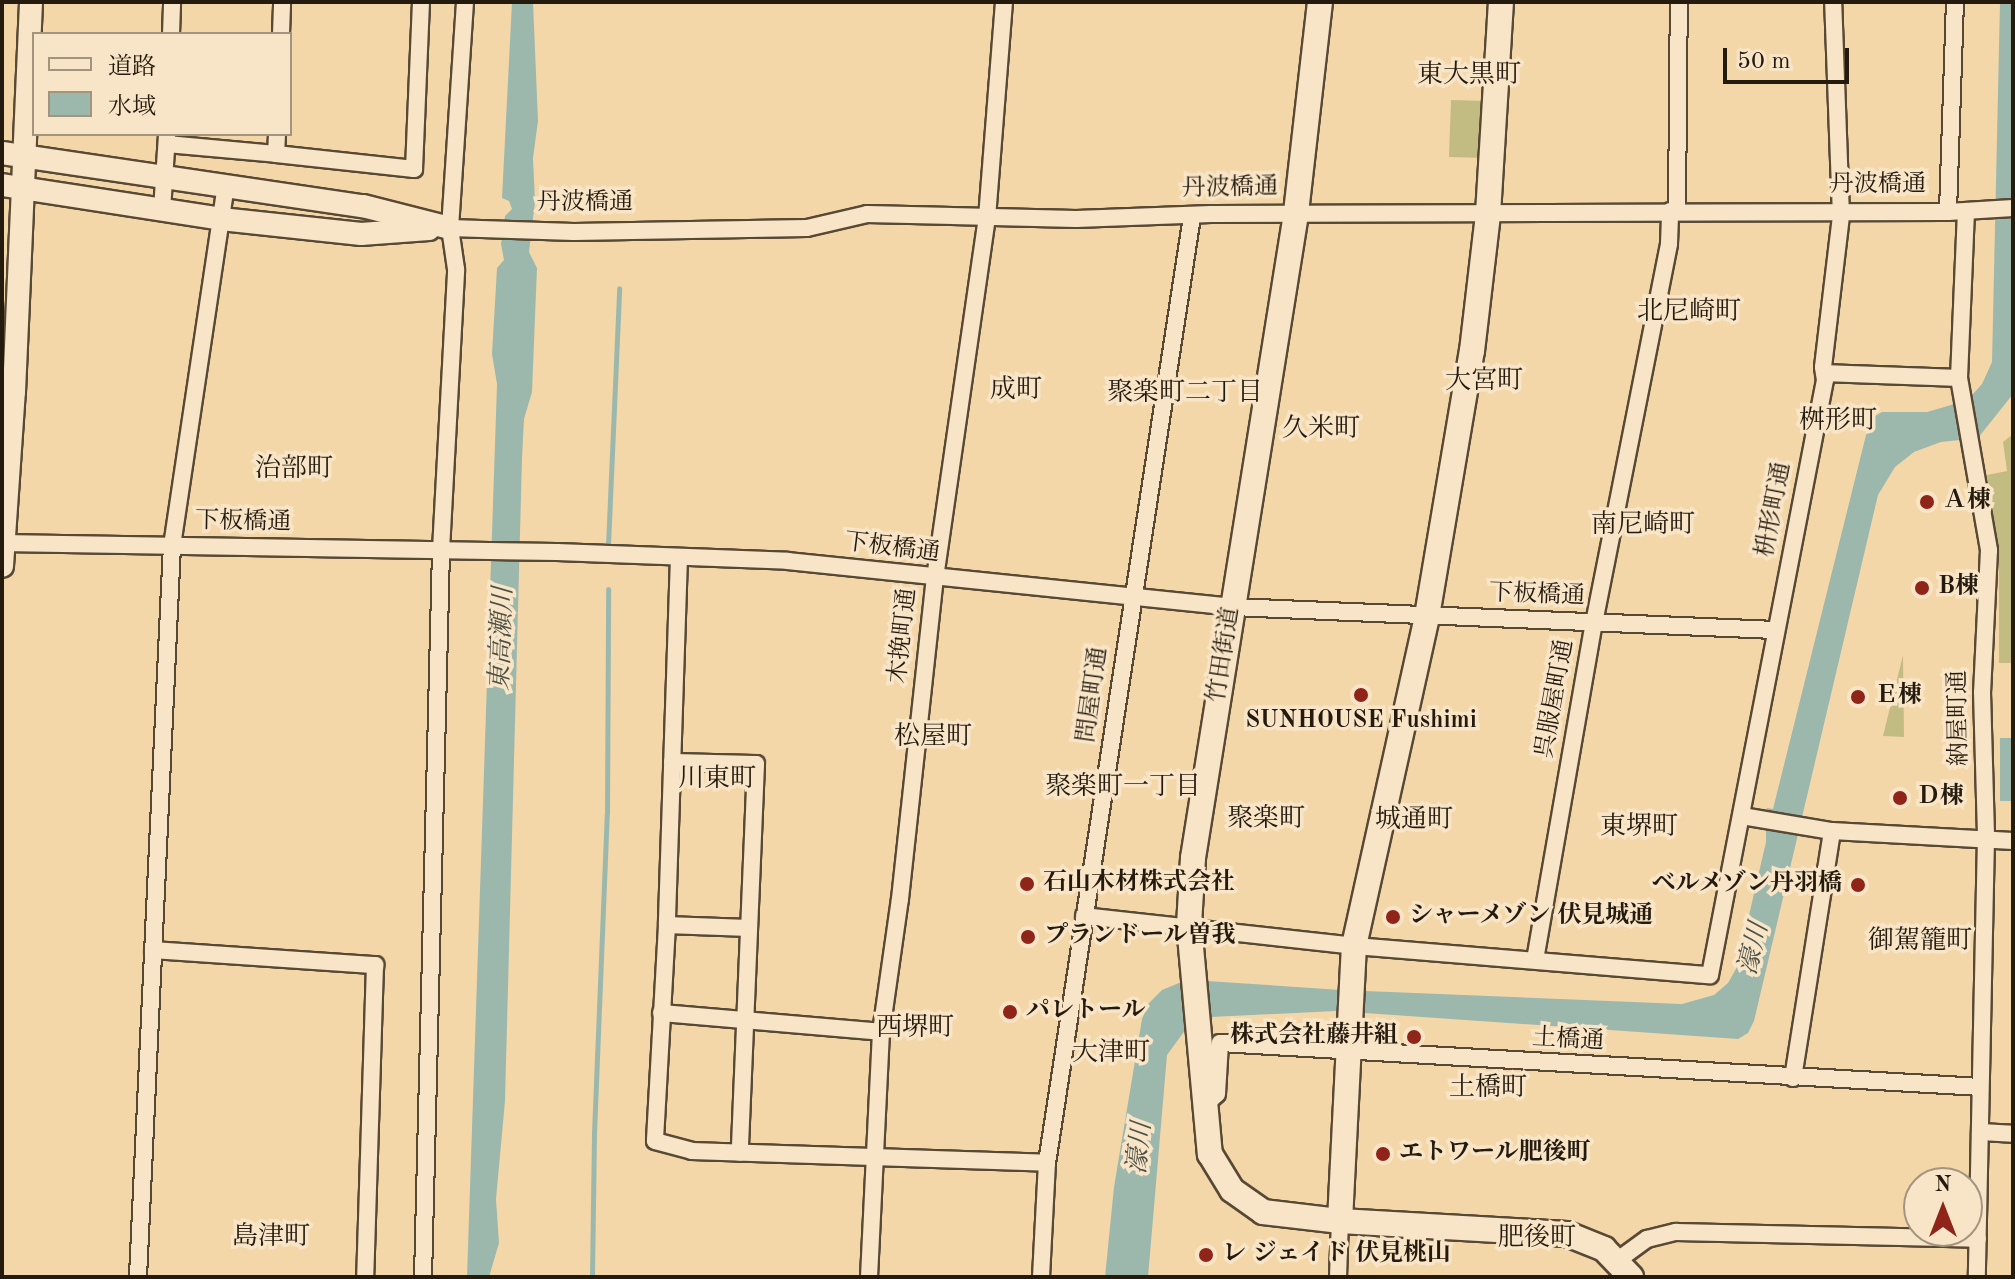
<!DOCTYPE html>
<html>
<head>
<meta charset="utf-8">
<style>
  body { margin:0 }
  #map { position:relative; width:2015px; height:1279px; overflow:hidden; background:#f4d7a9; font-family:"Old Standard TT","Noto Serif JP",serif }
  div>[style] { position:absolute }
  .green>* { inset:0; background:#c3bc82 }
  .water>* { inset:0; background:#9cb8ad }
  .stream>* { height:5px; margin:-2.5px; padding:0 2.5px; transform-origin:2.5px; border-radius:2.5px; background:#9cb8ad }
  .roads { filter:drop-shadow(2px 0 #584935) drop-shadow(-2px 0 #584935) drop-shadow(0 2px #584935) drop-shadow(0 -2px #584935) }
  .minor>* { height:16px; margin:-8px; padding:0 8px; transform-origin:8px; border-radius:8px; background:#f8e5c7 }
  .tertiary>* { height:22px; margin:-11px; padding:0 11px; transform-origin:11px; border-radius:11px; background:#f8e5c7 }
  .secondary>* { height:24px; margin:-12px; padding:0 12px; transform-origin:12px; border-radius:12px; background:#f8e5c7 }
  .dots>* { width:22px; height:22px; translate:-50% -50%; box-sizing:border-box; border:4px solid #f8e5c7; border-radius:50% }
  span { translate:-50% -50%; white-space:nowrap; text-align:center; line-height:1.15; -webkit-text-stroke:7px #f8e5c7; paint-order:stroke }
  .street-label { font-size:24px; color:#241a0e }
  .poi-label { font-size:24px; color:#241a0e; font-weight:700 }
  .left { translate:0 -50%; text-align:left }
  .right { translate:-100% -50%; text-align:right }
  .neighbourhood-label { font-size:26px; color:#241a0e }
  .water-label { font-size:26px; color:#4e5146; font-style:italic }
  .frame { position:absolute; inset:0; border:4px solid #241a0e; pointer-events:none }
  .legend { position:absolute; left:32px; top:32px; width:260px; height:104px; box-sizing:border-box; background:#f8e5c7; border:2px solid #a3947d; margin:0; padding:10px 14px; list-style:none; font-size:24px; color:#241a0e }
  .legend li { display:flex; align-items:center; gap:16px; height:40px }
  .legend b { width:40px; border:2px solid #a3947d }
  .north { position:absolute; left:1903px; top:1167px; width:80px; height:80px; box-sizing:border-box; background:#f8e5c7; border:2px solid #a3947d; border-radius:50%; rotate:0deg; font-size:22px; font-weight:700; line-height:32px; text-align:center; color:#241a0e }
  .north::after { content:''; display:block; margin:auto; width:28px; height:36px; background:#8f2418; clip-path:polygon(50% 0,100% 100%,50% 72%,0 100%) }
  .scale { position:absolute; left:1723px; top:48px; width:126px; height:36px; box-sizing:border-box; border:4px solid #241a0e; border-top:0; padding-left:10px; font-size:24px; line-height:28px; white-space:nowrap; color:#241a0e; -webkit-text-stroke:6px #f8e5c7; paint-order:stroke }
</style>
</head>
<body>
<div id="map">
  <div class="green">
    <div style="clip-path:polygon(1451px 100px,1488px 101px,1485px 158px,1449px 157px)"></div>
    <div style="clip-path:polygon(2013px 434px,2013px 663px,1999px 663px,1999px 553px,1987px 475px,2007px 471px,2003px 442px)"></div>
    <div style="clip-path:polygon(1903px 655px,1904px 737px,1883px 736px)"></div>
  </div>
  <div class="water">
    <div style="clip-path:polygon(512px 2px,533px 2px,538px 121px,533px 158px,535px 202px,529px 252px,537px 268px,532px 392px,524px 419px,522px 458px,505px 1101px,496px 1199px,499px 1243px,489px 1277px,467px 1277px,497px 384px,492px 354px,497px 268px,504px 260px,501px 244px,505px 216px,512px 209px,509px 201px,502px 198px)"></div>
    <div style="clip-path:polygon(2000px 2px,2013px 2px,2013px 394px,1978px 438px,1941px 442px,1914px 452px,1895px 467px,1878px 495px,1754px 1021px,1748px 1033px,1738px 1039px,1336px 1011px,1211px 1017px,1186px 1029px,1167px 1055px,1148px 1277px,1105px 1277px,1114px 1187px,1142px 1019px,1149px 1003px,1162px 990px,1179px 983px,1207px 981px,1341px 990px,1682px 1004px,1714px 995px,1728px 983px,1737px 967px,1766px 842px,1766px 813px,1767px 808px,1773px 809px,1870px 419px,1882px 412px,1927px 412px,1951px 405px,1973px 394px,1982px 384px,1992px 362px)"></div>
    <div style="clip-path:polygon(2000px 738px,2013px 738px,2013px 801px,2000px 801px)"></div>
  </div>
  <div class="stream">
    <div style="left:608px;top:545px;width:257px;rotate:-87.5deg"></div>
    <div style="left:592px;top:1277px;width:144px;rotate:-89.2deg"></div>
    <div style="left:594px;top:1133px;width:320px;rotate:-87.7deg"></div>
    <div style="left:607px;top:813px;width:224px;rotate:-89.7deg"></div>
  </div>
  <div class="roads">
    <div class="minor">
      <div style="left:171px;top:34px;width:32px;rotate:-88deg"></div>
      <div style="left:281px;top:34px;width:32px;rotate:-88deg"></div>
      <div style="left:167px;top:144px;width:109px;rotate:5.2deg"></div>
      <div style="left:276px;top:154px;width:20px;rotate:-87deg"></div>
      <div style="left:276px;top:154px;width:139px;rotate:6.2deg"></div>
      <div style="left:414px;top:169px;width:167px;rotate:-87.6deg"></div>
      <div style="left:162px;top:210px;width:75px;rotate:-86.2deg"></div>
      <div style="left:1677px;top:211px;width:209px;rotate:-89.5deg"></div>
      <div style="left:1966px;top:211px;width:167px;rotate:92.4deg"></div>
      <div style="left:1959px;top:378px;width:175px;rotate:80.1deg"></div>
      <div style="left:1989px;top:550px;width:142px;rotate:92.8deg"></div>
      <div style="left:1982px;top:692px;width:145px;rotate:88.4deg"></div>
      <div style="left:1986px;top:837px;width:440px;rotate:91.2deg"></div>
      <div style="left:1948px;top:212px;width:210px;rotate:-88.1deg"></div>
      <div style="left:450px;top:228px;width:124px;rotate:1.8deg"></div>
      <div style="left:574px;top:232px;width:233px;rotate:-1deg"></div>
      <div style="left:807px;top:228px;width:62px;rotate:-13.1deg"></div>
      <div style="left:867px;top:214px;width:209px;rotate:1.4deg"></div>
      <div style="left:1076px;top:219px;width:135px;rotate:-2.1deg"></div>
      <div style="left:1211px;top:214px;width:737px;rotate:-0.16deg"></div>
      <div style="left:1948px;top:212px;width:65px;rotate:-3.5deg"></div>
      <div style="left:1824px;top:373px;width:135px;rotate:2.1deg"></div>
      <div style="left:2px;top:543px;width:555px;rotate:0.93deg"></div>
      <div style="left:557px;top:552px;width:231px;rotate:2.2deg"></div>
      <div style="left:788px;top:561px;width:447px;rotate:5.9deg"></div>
      <div style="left:1233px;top:607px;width:543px;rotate:2.43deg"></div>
      <div style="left:679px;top:557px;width:368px;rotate:91.9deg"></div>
      <div style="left:667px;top:925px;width:216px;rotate:93.2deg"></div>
      <div style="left:655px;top:1141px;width:38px;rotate:15deg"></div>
      <div style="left:692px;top:1151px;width:355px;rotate:1.9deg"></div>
      <div style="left:672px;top:762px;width:84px;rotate:1.4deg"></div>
      <div style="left:756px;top:764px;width:389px;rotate:92.4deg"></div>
      <div style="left:1742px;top:816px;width:91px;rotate:9.5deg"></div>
      <div style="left:1832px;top:831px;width:181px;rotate:3.2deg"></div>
      <div style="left:1084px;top:916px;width:272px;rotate:6.3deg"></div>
      <div style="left:1354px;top:946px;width:357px;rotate:4.7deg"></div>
      <div style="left:1710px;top:975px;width:606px;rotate:-79.06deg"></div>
      <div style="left:1825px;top:380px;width:13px;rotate:-99deg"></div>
      <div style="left:1823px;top:367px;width:152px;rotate:-83.2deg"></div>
      <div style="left:1841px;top:216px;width:214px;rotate:-92.1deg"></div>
      <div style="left:667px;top:925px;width:81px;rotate:2.1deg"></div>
      <div style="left:153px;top:950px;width:223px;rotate:3.9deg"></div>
      <div style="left:375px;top:965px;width:312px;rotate:91.8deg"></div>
      <div style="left:1535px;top:960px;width:342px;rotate:-80.1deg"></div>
      <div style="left:1594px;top:623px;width:386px;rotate:-78.8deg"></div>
      <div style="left:1669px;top:244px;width:33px;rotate:-88deg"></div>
      <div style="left:661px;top:1013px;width:221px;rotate:4.9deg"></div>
      <div style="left:1793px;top:1078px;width:250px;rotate:-81deg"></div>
      <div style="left:1205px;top:1105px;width:16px;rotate:-43deg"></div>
      <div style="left:1217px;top:1094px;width:51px;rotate:-86.6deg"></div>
      <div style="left:1220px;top:1043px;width:761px;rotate:3.31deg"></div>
      <div style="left:1980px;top:1132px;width:33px;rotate:3deg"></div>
      <div style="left:1618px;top:1260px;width:36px;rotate:-36deg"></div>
      <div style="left:1647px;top:1239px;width:30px;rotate:-14deg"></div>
      <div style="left:1676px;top:1232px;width:302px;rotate:1.3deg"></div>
      <div style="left:138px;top:1277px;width:732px;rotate:-87.34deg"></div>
      <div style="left:172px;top:546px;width:365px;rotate:-81.5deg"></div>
      <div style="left:423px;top:1277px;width:727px;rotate:-88.58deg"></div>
      <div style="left:441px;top:550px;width:281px;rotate:-86.9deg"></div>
      <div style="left:456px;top:269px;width:41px;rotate:-98.3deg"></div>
      <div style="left:450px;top:228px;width:226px;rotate:-86.2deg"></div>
      <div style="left:869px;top:1277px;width:245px;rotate:-87.2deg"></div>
      <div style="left:881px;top:1032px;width:134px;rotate:-81.9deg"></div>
      <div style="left:900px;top:899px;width:323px;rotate:-83.8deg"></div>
      <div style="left:935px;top:578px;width:364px;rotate:-81.8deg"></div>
      <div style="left:987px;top:218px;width:217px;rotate:-85.5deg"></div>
      <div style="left:1041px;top:1277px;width:114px;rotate:-87deg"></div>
      <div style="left:1047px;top:1163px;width:958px;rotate:-81.29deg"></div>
      <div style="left:1338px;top:1277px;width:56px;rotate:-88deg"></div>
    </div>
    <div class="tertiary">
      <div style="left:2px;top:153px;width:365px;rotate:8.4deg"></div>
      <div style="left:363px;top:206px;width:90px;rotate:14.2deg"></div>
      <div style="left:2px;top:185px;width:222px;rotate:8.8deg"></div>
      <div style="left:221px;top:219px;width:141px;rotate:6.1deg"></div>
      <div style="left:361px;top:234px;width:68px;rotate:-4.2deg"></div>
      <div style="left:2px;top:566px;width:174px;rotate:-86.1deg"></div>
      <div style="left:14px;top:392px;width:390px;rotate:-87.5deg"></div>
    </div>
    <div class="secondary">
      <div style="left:1320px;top:2px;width:213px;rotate:96.5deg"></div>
      <div style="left:1296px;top:214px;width:652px;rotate:99.09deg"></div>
      <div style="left:1193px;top:858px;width:67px;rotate:93.4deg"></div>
      <div style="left:1189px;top:925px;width:230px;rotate:84.8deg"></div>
      <div style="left:1210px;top:1154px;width:42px;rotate:58.6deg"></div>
      <div style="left:1232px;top:1190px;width:38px;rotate:35deg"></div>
      <div style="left:1263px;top:1212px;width:78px;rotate:6.7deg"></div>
      <div style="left:1340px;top:1221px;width:227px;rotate:3.3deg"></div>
      <div style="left:1567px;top:1234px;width:40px;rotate:22deg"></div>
      <div style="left:1604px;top:1249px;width:39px;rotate:46deg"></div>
      <div style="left:1340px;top:1221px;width:275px;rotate:-87.1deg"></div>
      <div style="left:1354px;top:946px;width:338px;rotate:-77.5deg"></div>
      <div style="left:1427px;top:616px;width:269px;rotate:-80.4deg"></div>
      <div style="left:1472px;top:351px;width:138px;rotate:-83.3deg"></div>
      <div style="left:1488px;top:214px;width:212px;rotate:-86.5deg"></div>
    </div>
  </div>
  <div class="dots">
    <div style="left:1927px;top:502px;background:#8f2418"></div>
    <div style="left:1922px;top:588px;background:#8f2418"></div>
    <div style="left:1361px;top:695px;background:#8f2418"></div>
    <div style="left:1858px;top:697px;background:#8f2418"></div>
    <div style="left:1900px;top:798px;background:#8f2418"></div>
    <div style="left:1027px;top:884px;background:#8f2418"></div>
    <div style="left:1858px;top:885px;background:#8f2418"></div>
    <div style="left:1393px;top:917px;background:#8f2418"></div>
    <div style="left:1028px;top:937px;background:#8f2418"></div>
    <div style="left:1010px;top:1012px;background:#8f2418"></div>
    <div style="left:1414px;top:1037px;background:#8f2418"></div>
    <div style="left:1383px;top:1154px;background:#8f2418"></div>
    <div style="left:1206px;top:1255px;background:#8f2418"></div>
  </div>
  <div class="street-label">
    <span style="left:1878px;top:186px">丹波橋通</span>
    <span style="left:1230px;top:189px;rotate:-1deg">丹波橋通</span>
    <span style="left:585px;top:204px">丹波橋通</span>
    <span style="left:1775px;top:510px;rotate:-79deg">枡形町通</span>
    <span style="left:243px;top:523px;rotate:1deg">下板橋通</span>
    <span style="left:892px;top:549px;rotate:7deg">下板橋通</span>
    <span style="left:1537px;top:596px;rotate:2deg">下板橋通</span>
    <span style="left:904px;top:636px;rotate:-84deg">木挽町通</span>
    <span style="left:1225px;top:655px;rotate:-81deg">竹田街道</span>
    <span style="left:1094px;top:695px;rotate:-82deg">問屋町通</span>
    <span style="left:1556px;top:699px;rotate:-80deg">呉服屋町通</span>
    <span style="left:1960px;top:718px;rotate:-91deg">納屋町通</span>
    <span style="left:1568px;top:1041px;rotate:3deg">土橋通</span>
  </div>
  <div class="poi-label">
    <span class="left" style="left:1943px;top:502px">Ａ棟</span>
    <span class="left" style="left:1938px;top:588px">B棟</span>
    <span class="left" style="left:1874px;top:697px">Ｅ棟</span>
    <span style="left:1361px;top:722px">SUNHOUSE Fushimi</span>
    <span class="left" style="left:1916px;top:798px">Ｄ棟</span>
    <span class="left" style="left:1043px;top:884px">石山木材株式会社</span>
    <span class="right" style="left:1842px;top:885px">ベルメゾン丹羽橋</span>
    <span class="left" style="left:1409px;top:917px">シャーメゾン 伏見城通</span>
    <span class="left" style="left:1044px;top:937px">プランドール曽我</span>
    <span class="left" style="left:1026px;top:1012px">パレトール</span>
    <span class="right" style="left:1398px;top:1037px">株式会社藤井組</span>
    <span class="left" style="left:1399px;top:1154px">エトワール肥後町</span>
    <span class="left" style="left:1222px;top:1255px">レ ジェイド 伏見桃山</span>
  </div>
  <div class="neighbourhood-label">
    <span style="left:1469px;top:76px">東大黒町</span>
    <span style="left:1689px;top:313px">北尼崎町</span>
    <span style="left:1484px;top:382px">大宮町</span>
    <span style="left:1016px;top:391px">成町</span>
    <span style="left:1185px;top:394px">聚楽町二丁目</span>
    <span style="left:1838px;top:422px">桝形町</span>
    <span style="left:1321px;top:430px">久米町</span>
    <span style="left:294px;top:470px">治部町</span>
    <span style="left:1643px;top:526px">南尼崎町</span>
    <span style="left:933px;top:738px">松屋町</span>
    <span style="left:717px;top:780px">川東町</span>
    <span style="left:1123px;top:788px">聚楽町一丁目</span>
    <span style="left:1266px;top:820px">聚楽町</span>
    <span style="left:1414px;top:821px">城通町</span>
    <span style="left:1639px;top:828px">東堺町</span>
    <span style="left:1920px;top:942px">御駕籠町</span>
    <span style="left:915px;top:1029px">西堺町</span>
    <span style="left:1111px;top:1054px">大津町</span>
    <span style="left:1488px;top:1089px">土橋町</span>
    <span style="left:271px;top:1238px">島津町</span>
    <span style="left:1537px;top:1239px">肥後町</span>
  </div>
  <div class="water-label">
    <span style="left:503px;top:639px;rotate:-88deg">東高瀬川</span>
    <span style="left:1755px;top:949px;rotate:-76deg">濠川</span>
    <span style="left:1141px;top:1148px;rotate:-84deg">濠川</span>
  </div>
  <div class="frame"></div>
  <ul class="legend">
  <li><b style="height:10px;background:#f8e5c7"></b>道路</li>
  <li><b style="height:22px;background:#9cb8ad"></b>水域</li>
  </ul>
  <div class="north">N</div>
  <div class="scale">50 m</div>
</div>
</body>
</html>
